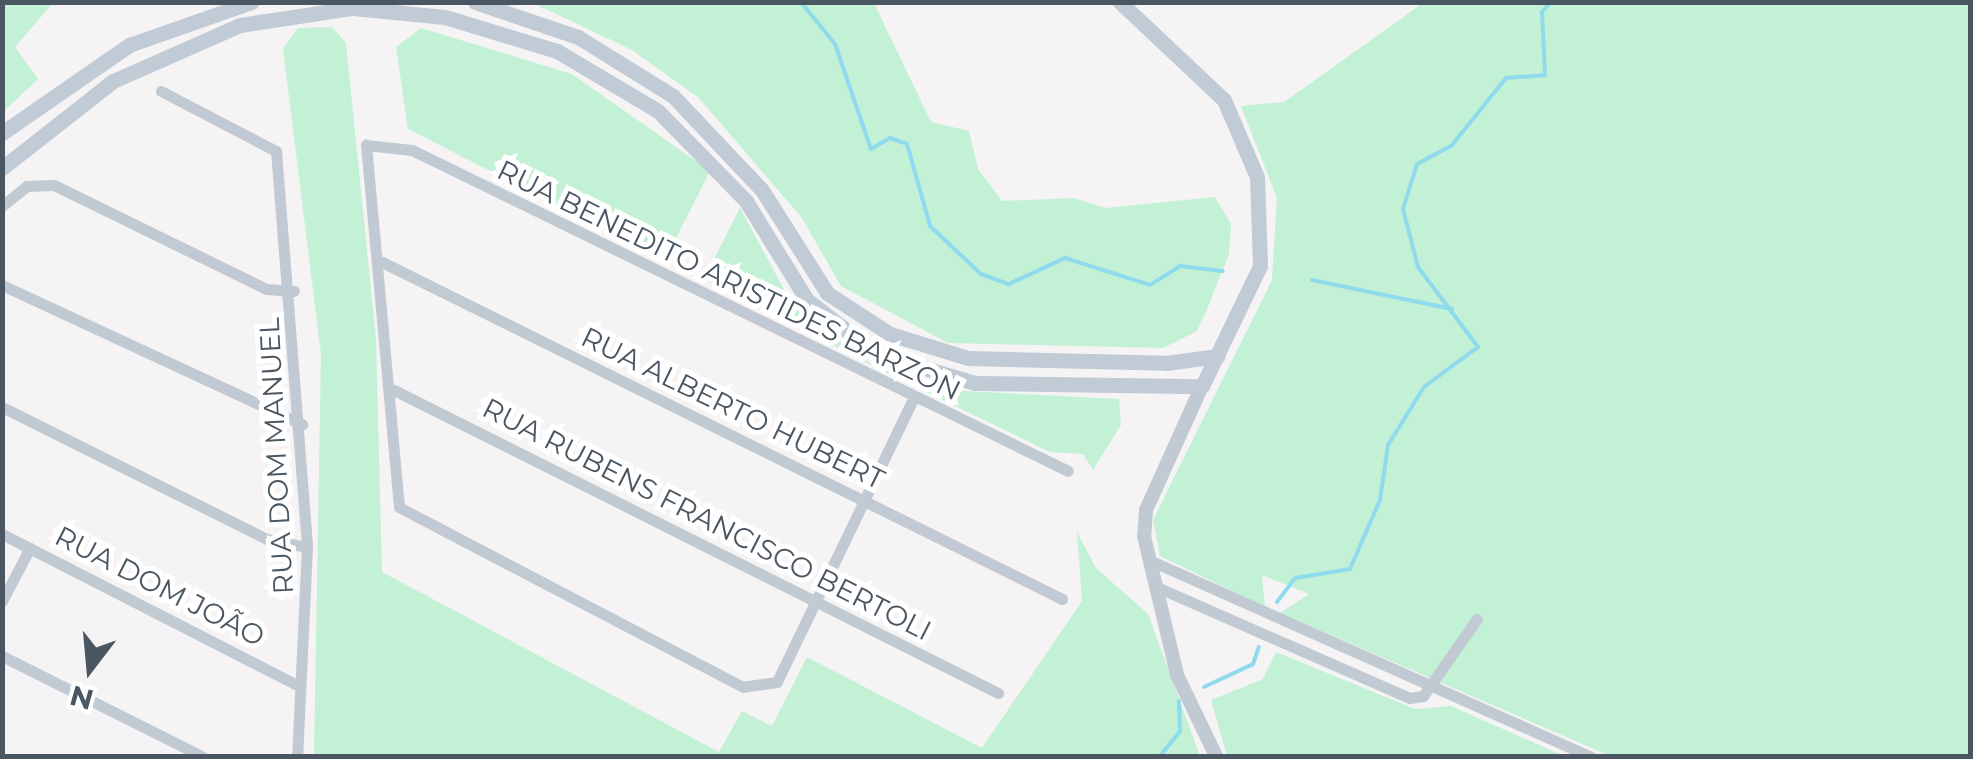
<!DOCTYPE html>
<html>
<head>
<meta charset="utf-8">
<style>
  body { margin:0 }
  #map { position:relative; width:1973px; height:759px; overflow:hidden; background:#f5f3f3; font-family:Montserrat,sans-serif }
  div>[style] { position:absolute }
  .green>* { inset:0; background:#c3f1d5 }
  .stream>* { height:4px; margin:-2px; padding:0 2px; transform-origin:2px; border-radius:2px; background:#90daee }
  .minor>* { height:11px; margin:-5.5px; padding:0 5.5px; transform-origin:5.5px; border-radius:5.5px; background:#c1cad2 }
  .tertiary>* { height:14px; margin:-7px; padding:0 7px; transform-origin:7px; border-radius:7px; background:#c1cad2 }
  .secondary>* { height:15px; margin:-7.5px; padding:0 7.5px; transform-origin:7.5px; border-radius:7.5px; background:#c1cbd6 }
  span { translate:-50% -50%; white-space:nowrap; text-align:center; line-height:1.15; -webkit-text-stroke:10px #fff; paint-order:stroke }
  .street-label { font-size:28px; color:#4a5661 }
  .frame { position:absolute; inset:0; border:5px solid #4a5661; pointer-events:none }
  .north { position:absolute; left:40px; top:619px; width:100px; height:100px; -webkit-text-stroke:8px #fff; paint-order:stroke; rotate:196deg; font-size:28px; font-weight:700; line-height:40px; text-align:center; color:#4a5661 }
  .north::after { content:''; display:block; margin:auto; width:35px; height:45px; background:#4a5661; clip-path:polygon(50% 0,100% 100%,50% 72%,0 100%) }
</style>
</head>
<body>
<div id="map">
  <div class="green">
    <div style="clip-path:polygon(3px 2px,53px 3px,15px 47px,38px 79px,3px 112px)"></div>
    <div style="clip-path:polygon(533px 3px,874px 3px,931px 122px,969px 131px,978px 169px,1002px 201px,1074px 198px,1105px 208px,1215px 197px,1231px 224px,1229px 254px,1208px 307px,1197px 331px,1163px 348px,948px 343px,841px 286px,802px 218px,699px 98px,632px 50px)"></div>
    <div style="clip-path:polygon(1423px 3px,1970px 3px,1970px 756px,1610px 756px,1280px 613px,1309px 594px,1262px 575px,1265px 607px,1160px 556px,1153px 520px,1272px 280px,1277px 198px,1241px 106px,1284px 102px)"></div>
    <div style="clip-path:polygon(332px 27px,346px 43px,376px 339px,382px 572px,719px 752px,742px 711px,772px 726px,807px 657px,982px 748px,1082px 601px,1077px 532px,1096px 568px,1148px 614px,1200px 756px,314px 756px,321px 354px,283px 49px,298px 28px)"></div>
    <div style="clip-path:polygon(421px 28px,572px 74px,710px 171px,665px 260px,408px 129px,396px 47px)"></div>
    <div style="clip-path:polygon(740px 208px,793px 306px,875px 367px,945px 390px,1119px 399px,1121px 425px,1093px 470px,1083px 454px,1050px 452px,875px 367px,704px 279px)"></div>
    <div style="clip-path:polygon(1276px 652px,1415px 709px,1451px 706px,1564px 756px,1227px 756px,1211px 700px,1263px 679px)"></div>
  </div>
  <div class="stream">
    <div style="left:801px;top:2px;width:54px;rotate:51deg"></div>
    <div style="left:835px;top:44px;width:111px;rotate:71.1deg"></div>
    <div style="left:871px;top:149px;width:22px;rotate:-30deg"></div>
    <div style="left:890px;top:138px;width:18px;rotate:19deg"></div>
    <div style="left:907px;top:144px;width:85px;rotate:74.3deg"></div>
    <div style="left:930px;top:226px;width:70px;rotate:43.3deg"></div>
    <div style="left:981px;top:274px;width:30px;rotate:20deg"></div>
    <div style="left:1009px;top:284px;width:62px;rotate:-24.9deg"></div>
    <div style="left:1065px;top:258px;width:89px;rotate:17.6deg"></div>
    <div style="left:1150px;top:285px;width:36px;rotate:-32deg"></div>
    <div style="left:1180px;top:266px;width:43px;rotate:6.6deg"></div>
    <div style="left:1312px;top:280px;width:143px;rotate:11.7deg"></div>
    <div style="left:1277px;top:602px;width:30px;rotate:-53deg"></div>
    <div style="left:1295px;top:578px;width:56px;rotate:-9.3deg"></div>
    <div style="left:1350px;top:569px;width:75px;rotate:-66.5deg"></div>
    <div style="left:1380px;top:500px;width:56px;rotate:-81.7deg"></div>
    <div style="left:1388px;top:445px;width:68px;rotate:-58.2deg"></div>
    <div style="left:1424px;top:387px;width:67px;rotate:-36.5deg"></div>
    <div style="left:1478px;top:347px;width:100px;rotate:-126.9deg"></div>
    <div style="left:1418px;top:267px;width:60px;rotate:-104.5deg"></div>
    <div style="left:1403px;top:209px;width:47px;rotate:-72.7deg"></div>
    <div style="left:1417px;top:164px;width:40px;rotate:-28deg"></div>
    <div style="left:1452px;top:145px;width:86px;rotate:-51.1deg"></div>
    <div style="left:1506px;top:78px;width:39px;rotate:-4deg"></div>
    <div style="left:1545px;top:75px;width:63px;rotate:-92.7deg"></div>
    <div style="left:1542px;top:12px;width:13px;rotate:-48deg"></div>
    <div style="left:1204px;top:687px;width:54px;rotate:-25.1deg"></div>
    <div style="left:1253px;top:664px;width:18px;rotate:-71deg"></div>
    <div style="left:1160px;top:756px;width:32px;rotate:-51deg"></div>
    <div style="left:1180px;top:731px;width:30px;rotate:-92deg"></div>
  </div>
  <div class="minor">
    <div style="left:161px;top:91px;width:130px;rotate:27.6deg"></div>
    <div style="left:276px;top:151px;width:397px;rotate:85.5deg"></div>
    <div style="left:307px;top:547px;width:209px;rotate:92.7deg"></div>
    <div style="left:2px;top:206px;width:32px;rotate:-39deg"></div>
    <div style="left:27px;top:186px;width:27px;rotate:-2deg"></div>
    <div style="left:54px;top:185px;width:236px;rotate:26.1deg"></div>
    <div style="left:266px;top:289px;width:28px;rotate:4deg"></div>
    <div style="left:382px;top:262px;width:759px;rotate:26.36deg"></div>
    <div style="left:2px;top:285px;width:331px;rotate:24.9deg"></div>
    <div style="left:394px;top:390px;width:676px;rotate:26.64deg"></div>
    <div style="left:913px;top:399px;width:314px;rotate:115.7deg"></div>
    <div style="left:777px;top:682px;width:34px;rotate:172deg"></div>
    <div style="left:743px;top:687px;width:388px;rotate:-152.4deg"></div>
    <div style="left:399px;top:507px;width:364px;rotate:-95.2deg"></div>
    <div style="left:366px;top:145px;width:46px;rotate:6.2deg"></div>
    <div style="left:412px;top:150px;width:730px;rotate:26.07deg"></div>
    <div style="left:2px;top:407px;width:296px;rotate:26.5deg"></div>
    <div style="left:267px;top:539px;width:41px;rotate:11.3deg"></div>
    <div style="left:2px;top:534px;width:329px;rotate:27.1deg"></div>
    <div style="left:1149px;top:560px;width:483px;rotate:24deg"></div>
    <div style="left:1159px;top:588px;width:274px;rotate:23.7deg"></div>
    <div style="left:1410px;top:698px;width:13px;rotate:-9deg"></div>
    <div style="left:1423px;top:696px;width:94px;rotate:-55deg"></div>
    <div style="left:2px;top:601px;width:60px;rotate:-62.2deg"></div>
    <div style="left:2px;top:656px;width:224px;rotate:26.6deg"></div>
  </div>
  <div class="tertiary">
    <div style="left:1202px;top:386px;width:136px;rotate:114.3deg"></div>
    <div style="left:1146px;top:510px;width:26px;rotate:94deg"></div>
    <div style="left:1144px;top:536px;width:143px;rotate:76.6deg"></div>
    <div style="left:1177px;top:675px;width:90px;rotate:64.3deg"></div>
  </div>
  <div class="secondary">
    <div style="left:475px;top:2px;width:109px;rotate:18.8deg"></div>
    <div style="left:578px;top:37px;width:112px;rotate:31.8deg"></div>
    <div style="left:673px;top:96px;width:129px;rotate:46.6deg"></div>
    <div style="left:762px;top:190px;width:122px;rotate:57.7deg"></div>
    <div style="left:827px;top:293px;width:75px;rotate:33.1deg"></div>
    <div style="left:890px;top:334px;width:82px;rotate:17.1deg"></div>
    <div style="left:968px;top:358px;width:198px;rotate:1.4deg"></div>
    <div style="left:1166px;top:363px;width:52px;rotate:-7.7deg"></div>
    <div style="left:2px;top:133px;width:155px;rotate:-34.7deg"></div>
    <div style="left:129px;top:45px;width:130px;rotate:-19.3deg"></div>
    <div style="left:2px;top:168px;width:141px;rotate:-38.1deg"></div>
    <div style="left:113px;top:81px;width:139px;rotate:-23.8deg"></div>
    <div style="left:240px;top:25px;width:114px;rotate:-8.6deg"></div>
    <div style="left:353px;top:8px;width:92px;rotate:5.6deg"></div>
    <div style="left:445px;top:17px;width:117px;rotate:16.9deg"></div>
    <div style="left:557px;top:51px;width:117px;rotate:30.7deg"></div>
    <div style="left:658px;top:111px;width:126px;rotate:45.6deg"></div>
    <div style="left:746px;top:201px;width:116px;rotate:58.4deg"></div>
    <div style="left:807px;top:300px;width:88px;rotate:37.6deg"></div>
    <div style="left:877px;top:354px;width:102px;rotate:16.5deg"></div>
    <div style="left:975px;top:383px;width:227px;rotate:0.8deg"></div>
    <div style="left:1202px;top:386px;width:133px;rotate:-64.2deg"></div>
    <div style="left:1260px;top:266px;width:89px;rotate:-91.9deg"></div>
    <div style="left:1257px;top:177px;width:84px;rotate:-113.2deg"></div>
    <div style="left:1224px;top:100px;width:143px;rotate:-136.7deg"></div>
  </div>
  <div class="street-label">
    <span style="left:729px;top:280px;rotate:26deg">RUA BENEDITO ARISTIDES BARZON</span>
    <span style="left:733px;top:408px;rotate:26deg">RUA ALBERTO HUBERT</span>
    <span style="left:276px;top:456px;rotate:-93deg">RUA DOM MANUEL</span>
    <span style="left:707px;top:519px;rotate:27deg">RUA RUBENS FRANCISCO BERTOLI</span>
    <span style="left:160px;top:586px;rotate:27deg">RUA DOM JOÃO</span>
  </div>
  <div class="frame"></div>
  <div class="north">N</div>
</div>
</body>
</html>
